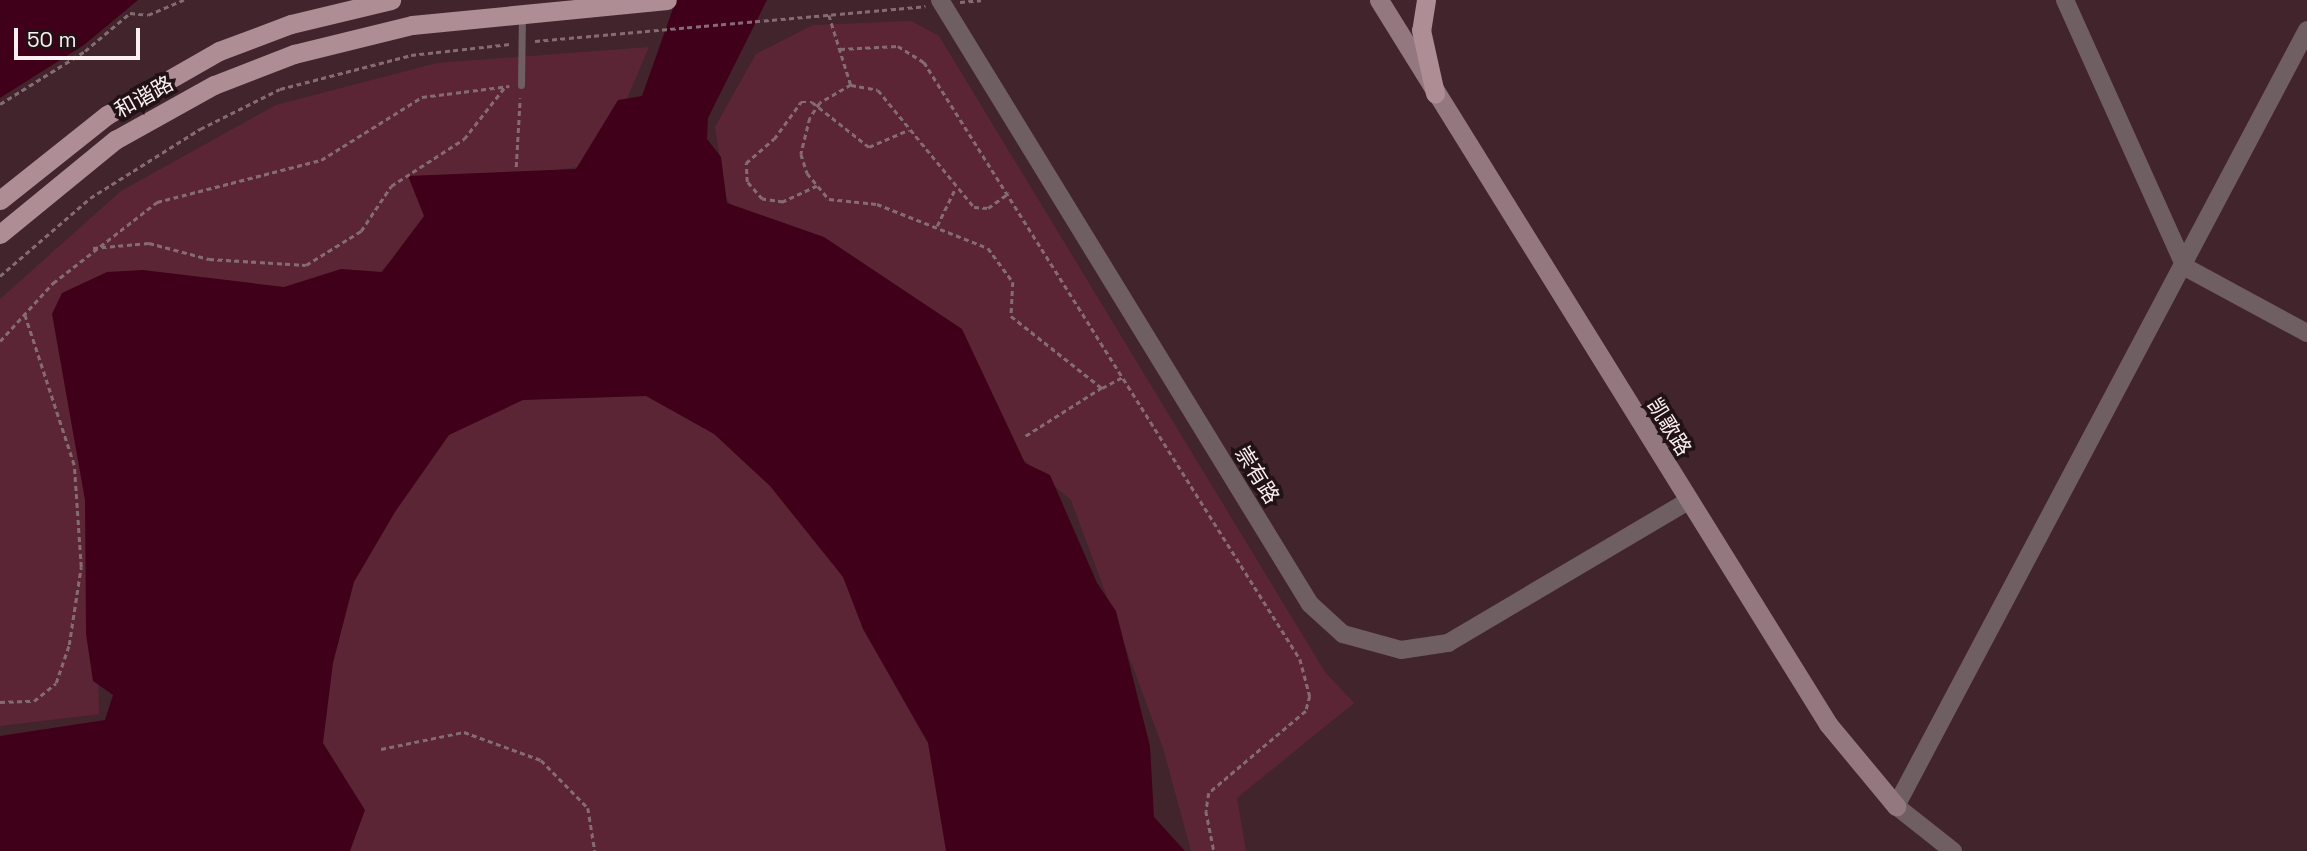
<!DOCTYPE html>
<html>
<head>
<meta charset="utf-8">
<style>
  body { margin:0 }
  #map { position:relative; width:2307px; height:851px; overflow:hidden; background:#42242c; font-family:"Space Grotesk","Noto Sans SC",sans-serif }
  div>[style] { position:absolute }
  .green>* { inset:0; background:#5c2535 }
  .water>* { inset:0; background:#40001a }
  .path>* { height:2.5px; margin-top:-1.25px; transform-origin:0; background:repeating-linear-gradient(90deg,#846c72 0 5px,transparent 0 8.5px) }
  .service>* { height:7px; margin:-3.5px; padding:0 3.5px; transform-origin:3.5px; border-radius:3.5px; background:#6f5f62 }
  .tertiary>* { height:18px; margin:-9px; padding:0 9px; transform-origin:9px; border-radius:9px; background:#6f5f62 }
  .secondary>* { height:19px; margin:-9.5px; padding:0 9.5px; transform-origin:9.5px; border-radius:9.5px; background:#93797f }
  .primary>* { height:19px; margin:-9.5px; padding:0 9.5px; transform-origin:9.5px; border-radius:9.5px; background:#ae8d95 }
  span { translate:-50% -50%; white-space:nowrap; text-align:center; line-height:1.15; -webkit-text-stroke:7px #201215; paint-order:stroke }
  .street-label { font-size:21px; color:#fdf0f3 }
  .scale { position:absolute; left:14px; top:28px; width:126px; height:32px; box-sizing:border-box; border:4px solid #fdf0f3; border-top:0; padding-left:9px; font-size:21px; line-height:24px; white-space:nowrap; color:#fdf0f3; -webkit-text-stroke:5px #201215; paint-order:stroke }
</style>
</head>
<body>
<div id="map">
  <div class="green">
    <div style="clip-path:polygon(911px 21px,939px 36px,1325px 672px,1354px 703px,1237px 798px,1246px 851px,1191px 851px,1163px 748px,1071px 500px,744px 222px,726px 198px,715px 127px,756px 54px,813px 25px)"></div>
    <div style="clip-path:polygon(649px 47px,599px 164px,470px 182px,371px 281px,97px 627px,99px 714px,0 726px,0 299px,121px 191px,276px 105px,437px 63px)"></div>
    <div style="clip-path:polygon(626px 360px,870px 537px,991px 851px,294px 851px,299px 627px,395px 429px)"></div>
  </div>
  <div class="water">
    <div style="clip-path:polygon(0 0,138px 0,84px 45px,0 98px)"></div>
    <div style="clip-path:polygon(676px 0,767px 0,708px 118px,707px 139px,721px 157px,727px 203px,824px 237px,962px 329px,1025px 463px,1050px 475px,1097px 583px,1116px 611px,1150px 746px,1154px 817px,1185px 851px,946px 851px,928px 743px,863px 629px,843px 577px,770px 486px,714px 434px,646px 396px,523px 400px,449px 435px,395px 512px,354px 582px,333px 663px,323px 743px,365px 810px,350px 851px,0 851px,0 736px,105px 720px,113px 695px,93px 681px,86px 634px,85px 500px,52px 314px,62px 293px,107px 272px,143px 270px,284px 287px,341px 269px,382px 272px,424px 216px,408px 176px,576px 169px,618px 100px,642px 96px)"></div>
  </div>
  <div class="path">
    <div style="left:960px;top:2px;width:21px;rotate:-5deg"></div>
    <div style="left:829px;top:15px;width:73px;rotate:72.6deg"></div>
    <div style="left:851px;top:85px;width:36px;rotate:150deg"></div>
    <div style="left:820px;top:103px;width:18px;rotate:124deg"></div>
    <div style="left:810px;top:118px;width:37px;rotate:104deg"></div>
    <div style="left:801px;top:154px;width:20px;rotate:72deg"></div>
    <div style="left:807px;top:173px;width:34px;rotate:50deg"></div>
    <div style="left:829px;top:199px;width:48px;rotate:5.9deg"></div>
    <div style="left:877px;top:204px;width:119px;rotate:21.6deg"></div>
    <div style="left:988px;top:248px;width:42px;rotate:53.7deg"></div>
    <div style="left:1013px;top:282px;width:34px;rotate:93deg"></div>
    <div style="left:1011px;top:316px;width:116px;rotate:38.4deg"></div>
    <div style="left:1102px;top:388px;width:93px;rotate:147.7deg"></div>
    <div style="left:535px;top:41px;width:392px;rotate:-5.1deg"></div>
    <div style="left:840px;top:49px;width:58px;rotate:-3deg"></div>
    <div style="left:898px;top:46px;width:31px;rotate:32deg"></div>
    <div style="left:924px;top:62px;width:706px;rotate:57.8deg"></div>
    <div style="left:1300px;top:659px;width:38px;rotate:75deg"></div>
    <div style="left:1310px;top:696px;width:16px;rotate:105deg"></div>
    <div style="left:1306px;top:711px;width:127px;rotate:139.8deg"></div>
    <div style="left:1209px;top:793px;width:18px;rotate:99deg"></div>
    <div style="left:1206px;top:811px;width:41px;rotate:78.7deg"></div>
    <div style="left:851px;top:85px;width:27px;rotate:10deg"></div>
    <div style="left:878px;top:90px;width:151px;rotate:50.6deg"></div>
    <div style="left:974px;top:207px;width:14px;rotate:4deg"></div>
    <div style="left:988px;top:208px;width:26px;rotate:-36deg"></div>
    <div style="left:0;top:104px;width:100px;rotate:-31.9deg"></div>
    <div style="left:85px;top:51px;width:59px;rotate:-40.2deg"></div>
    <div style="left:130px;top:13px;width:18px;rotate:6deg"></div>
    <div style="left:148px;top:15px;width:39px;rotate:-23deg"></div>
    <div style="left:516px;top:167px;width:69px;rotate:-86.7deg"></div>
    <div style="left:817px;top:186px;width:38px;rotate:155deg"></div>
    <div style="left:783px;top:202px;width:21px;rotate:-172deg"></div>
    <div style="left:762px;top:199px;width:23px;rotate:-131deg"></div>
    <div style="left:747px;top:182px;width:19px;rotate:-93deg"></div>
    <div style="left:746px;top:163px;width:37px;rotate:-41deg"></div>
    <div style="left:774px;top:139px;width:46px;rotate:-53.9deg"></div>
    <div style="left:801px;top:102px;width:11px"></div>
    <div style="left:812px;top:102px;width:73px;rotate:38.3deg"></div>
    <div style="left:869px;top:147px;width:43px;rotate:-23.6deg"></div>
    <div style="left:937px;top:226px;width:41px;rotate:-64.1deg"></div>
    <div style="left:93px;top:248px;width:56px;rotate:-5.1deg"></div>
    <div style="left:149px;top:243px;width:62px;rotate:14.9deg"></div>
    <div style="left:209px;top:259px;width:97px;rotate:3.5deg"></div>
    <div style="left:306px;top:265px;width:65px;rotate:-31.7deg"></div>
    <div style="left:361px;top:231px;width:54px;rotate:-56.3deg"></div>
    <div style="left:391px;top:186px;width:87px;rotate:-32.8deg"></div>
    <div style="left:464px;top:139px;width:65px;rotate:-51.9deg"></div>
    <div style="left:0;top:276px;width:119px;rotate:-40.9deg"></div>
    <div style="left:90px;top:198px;width:130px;rotate:-32.1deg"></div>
    <div style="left:200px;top:129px;width:89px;rotate:-26.6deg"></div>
    <div style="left:280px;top:89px;width:135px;rotate:-14.5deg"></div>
    <div style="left:411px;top:55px;width:101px;rotate:-6.3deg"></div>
    <div style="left:0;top:341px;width:79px;rotate:-47.6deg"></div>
    <div style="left:53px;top:283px;width:132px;rotate:-37.9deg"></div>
    <div style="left:157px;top:202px;width:169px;rotate:-14.4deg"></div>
    <div style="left:321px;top:160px;width:119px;rotate:-32deg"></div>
    <div style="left:422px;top:97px;width:88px;rotate:-7.2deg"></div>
    <div style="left:1102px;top:388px;width:24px;rotate:-28deg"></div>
    <div style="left:0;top:702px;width:34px;rotate:-2deg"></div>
    <div style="left:34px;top:701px;width:28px;rotate:-39deg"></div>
    <div style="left:56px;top:683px;width:40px;rotate:-71.1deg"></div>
    <div style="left:69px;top:645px;width:79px;rotate:-81.3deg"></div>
    <div style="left:81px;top:567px;width:102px;rotate:-93.9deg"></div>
    <div style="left:74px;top:465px;width:160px;rotate:-108.2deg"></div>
    <div style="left:381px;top:749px;width:85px;rotate:-11.6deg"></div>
    <div style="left:464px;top:732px;width:82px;rotate:20deg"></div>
    <div style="left:541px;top:760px;width:67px;rotate:45.6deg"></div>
    <div style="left:588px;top:808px;width:44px;rotate:80.8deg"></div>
  </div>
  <div class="service">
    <div style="left:521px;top:85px;width:69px;rotate:-89.2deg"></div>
  </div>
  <div class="tertiary">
    <div style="left:940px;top:0;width:708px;rotate:58.51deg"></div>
    <div style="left:1310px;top:604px;width:45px;rotate:42.3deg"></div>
    <div style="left:1343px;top:634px;width:60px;rotate:15.4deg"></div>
    <div style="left:1401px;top:650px;width:48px;rotate:-8.5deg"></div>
    <div style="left:1448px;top:643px;width:279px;rotate:-30.6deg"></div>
    <div style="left:2065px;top:0;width:293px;rotate:65.8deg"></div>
    <div style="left:2185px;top:267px;width:139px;rotate:28.4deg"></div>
    <div style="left:1953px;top:851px;width:73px;rotate:-141.7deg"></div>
    <div style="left:1896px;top:806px;width:878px;rotate:-62.09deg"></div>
  </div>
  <div class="secondary">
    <div style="left:1379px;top:0;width:852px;rotate:58.19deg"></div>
    <div style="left:1828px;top:724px;width:107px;rotate:50.3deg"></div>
  </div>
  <div class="primary">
    <div style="left:1426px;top:0;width:30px;rotate:99deg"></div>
    <div style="left:1421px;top:30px;width:65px;rotate:77.5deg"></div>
    <div style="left:0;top:200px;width:137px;rotate:-38.5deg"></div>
    <div style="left:107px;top:115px;width:129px;rotate:-29.7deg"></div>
    <div style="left:219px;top:51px;width:77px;rotate:-20.6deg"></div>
    <div style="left:291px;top:24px;width:103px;rotate:-13.5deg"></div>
    <div style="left:0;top:234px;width:149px;rotate:-39.3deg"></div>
    <div style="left:115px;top:140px;width:113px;rotate:-29.1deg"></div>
    <div style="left:214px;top:85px;width:86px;rotate:-21.2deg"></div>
    <div style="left:294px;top:54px;width:122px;rotate:-13.8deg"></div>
    <div style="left:412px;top:25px;width:256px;rotate:-5.6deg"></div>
  </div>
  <div class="street-label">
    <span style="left:144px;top:97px;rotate:-29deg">和谐路</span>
    <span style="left:1669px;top:427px;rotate:58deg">凯歌路</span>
    <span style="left:1257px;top:475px;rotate:58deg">崇有路</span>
  </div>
  <div class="scale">50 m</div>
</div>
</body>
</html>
